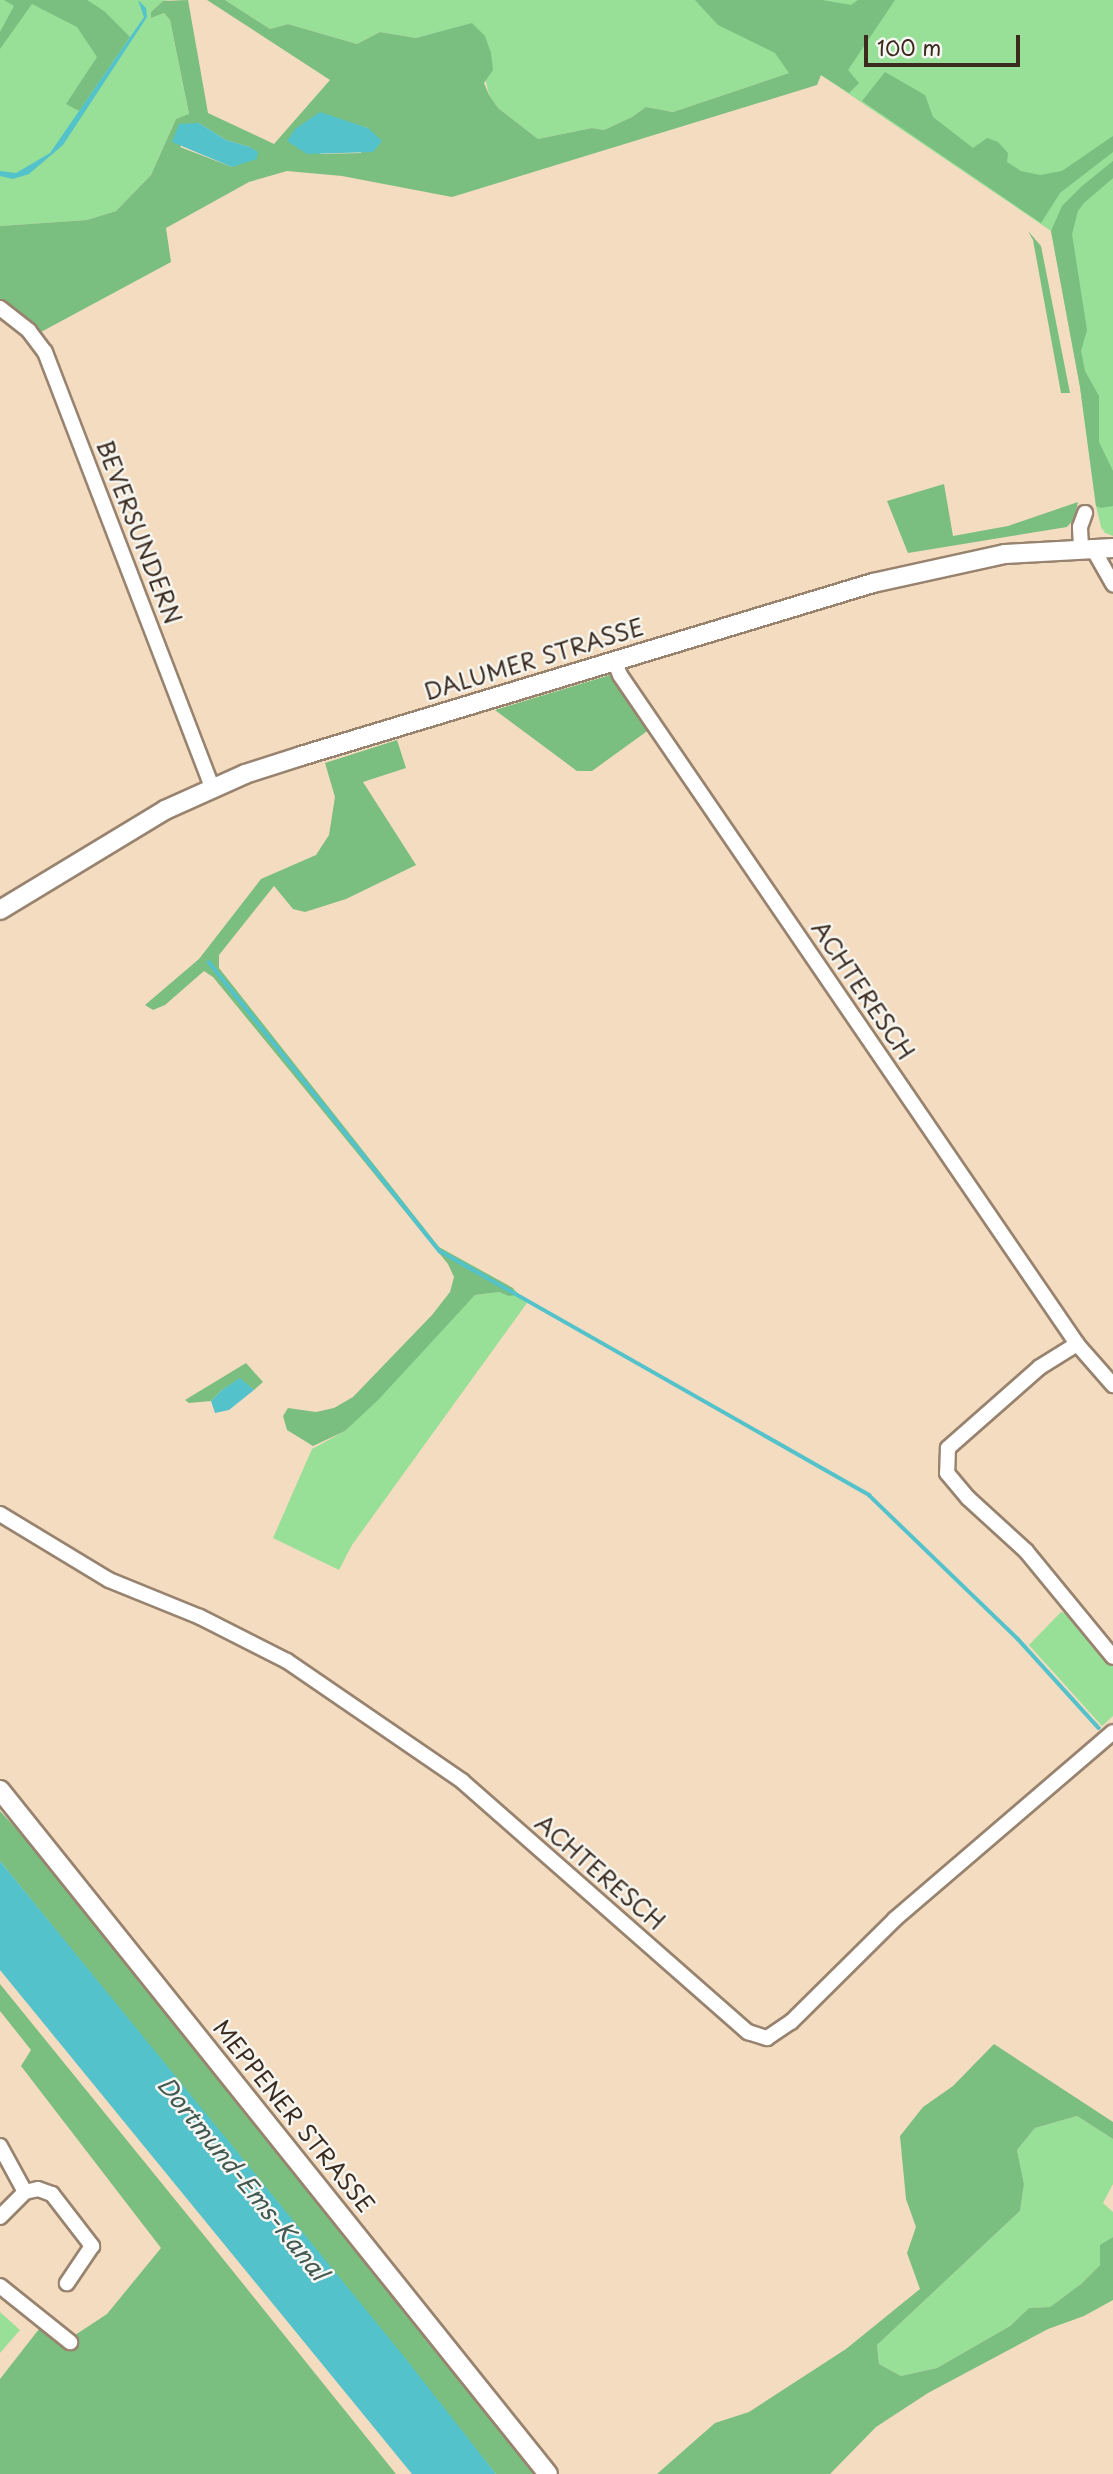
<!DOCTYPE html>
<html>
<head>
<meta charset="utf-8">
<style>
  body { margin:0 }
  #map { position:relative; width:1113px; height:2474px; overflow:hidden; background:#f4dcc0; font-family:"Playpen Sans",sans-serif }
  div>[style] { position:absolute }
  .green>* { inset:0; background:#98df98 }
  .forest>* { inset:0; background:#7abe80 }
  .water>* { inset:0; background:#54c2ca }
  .stream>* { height:3.5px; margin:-1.75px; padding:0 1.75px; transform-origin:1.75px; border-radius:1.75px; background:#54c2ca }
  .roads { filter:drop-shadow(2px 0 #98836f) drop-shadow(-2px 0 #98836f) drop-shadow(0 2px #98836f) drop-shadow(0 -2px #98836f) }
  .minor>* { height:14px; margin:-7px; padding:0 7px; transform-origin:7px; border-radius:7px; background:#fff }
  .major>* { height:18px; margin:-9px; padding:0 9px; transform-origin:9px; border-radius:9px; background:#fff }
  span { translate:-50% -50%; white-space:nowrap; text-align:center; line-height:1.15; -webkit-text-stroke:5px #f6f6f2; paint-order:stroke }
  .street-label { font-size:23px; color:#3b2a1e }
  .water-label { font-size:24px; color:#425852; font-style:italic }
  .scale { position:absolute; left:864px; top:35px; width:156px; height:32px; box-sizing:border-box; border:4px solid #3b2a1e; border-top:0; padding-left:9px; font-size:21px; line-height:24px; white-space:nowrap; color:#3b2a1e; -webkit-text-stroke:5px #f6f6f2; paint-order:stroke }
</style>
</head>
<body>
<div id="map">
  <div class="green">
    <div style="clip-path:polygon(0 0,169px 0,163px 1px,151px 12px,151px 18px,164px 13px,170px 20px,189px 115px,176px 119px,151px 175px,116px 211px,87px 220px,0 226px)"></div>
    <div style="clip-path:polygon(225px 0,1113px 0,1113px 536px,1105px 533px,1101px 527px,1096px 506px,1080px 387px,1051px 231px,821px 75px,789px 73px,673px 112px,646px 107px,632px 117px,604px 130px,592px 128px,538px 139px,498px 108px,489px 95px,472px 24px,416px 38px,380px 32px,357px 44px,288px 24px,270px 29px)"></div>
    <div style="clip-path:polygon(513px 1288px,527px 1303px,352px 1545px,339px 1570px,273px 1538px,312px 1449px,345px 1431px,475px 1295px,499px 1292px,515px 1294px)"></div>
    <div style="clip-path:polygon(1061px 1612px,1071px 1615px,1113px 1666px,1113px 1716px,1102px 1726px,1029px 1645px)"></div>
    <div style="clip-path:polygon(1077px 2116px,1113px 2139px,1113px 2184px,1103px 2203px,1113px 2212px,1113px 2237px,1101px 2245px,1100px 2265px,1081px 2284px,1050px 2307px,1029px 2308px,1010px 2326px,937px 2368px,901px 2376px,879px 2364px,877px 2345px,1020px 2211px,1024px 2184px,1017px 2150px,1035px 2128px)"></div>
    <div style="clip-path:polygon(0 2312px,20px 2330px,0 2353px)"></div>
  </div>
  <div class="forest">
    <div style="clip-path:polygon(4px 0,87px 0,104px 11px,130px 37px,79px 111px,66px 104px,97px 57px,77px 27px,32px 4px,0 49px,0 32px,14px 6px)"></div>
    <div style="clip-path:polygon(evenodd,188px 0,208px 113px,274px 144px,330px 80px,207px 0,225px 0,270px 29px,288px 24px,357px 44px,380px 32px,416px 38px,472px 23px,485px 36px,491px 53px,493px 70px,484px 83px,489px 95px,498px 108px,538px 139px,592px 128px,604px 130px,632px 117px,646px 107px,673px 112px,789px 73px,775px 53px,718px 25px,695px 0,822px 0,851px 5px,858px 0,895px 0,848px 70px,859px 83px,849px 93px,821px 75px,817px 85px,452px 197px,342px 176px,287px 171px,249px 182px,166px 228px,171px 262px,41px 332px,0 304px,0 226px,87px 220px,116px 211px,151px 175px,176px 119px,189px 114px,170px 20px,164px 13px,151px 18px,151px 12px,163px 1px,188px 0,199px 123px,226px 140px,250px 147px,232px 167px,180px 147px,199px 123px,188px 0,351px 123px,368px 128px,361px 153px,320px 154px,351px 123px)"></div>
    <div style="clip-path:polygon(885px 72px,925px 95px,933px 117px,973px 148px,987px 138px,998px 142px,1008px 153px,1007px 162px,1021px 171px,1040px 175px,1062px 171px,1113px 136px,1113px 152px,1060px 193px,1041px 223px,862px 101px)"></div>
    <div style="clip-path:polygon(1113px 161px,1113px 178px,1084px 203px,1078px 211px,1072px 234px,1087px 330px,1081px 351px,1085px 371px,1099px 396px,1099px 442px,1113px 471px,1113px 506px,1101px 508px,1096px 506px,1080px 387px,1051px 231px,1062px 206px,1082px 186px)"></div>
    <div style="clip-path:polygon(1028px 231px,1041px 246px,1070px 393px,1061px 393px,1033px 240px)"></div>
    <div style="clip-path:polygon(944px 484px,953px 536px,1008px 526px,1078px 502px,1074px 519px,1067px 527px,908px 553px,887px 501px)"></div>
    <div style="clip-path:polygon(610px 675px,650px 729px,592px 771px,577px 771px,495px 710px)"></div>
    <div style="clip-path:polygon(397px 740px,406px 768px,363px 782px,416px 865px,346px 899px,305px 912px,293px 909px,274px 886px,219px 955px,219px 968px,439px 1247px,513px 1288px,516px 1295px,509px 1296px,499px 1292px,475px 1295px,379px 1399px,345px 1431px,313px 1446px,287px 1430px,283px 1416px,288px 1408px,316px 1412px,334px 1408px,353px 1397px,432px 1315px,450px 1292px,454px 1277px,448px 1264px,213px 977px,204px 971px,165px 1005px,153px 1010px,145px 1005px,199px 959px,261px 879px,316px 855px,329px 835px,335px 797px,325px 763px)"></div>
    <div style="clip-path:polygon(246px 1363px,263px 1382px,254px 1390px,240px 1379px,222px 1390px,211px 1401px,189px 1403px,185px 1400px)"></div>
    <div style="clip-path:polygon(0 1811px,27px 1840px,536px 2474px,496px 2474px,0 1861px)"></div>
    <div style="clip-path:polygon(0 1984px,207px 2239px,396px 2474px,0 2474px,0 2379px,43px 2324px,66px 2341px,107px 2314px,161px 2248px,21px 2066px,31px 2050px,0 2011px)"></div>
    <div style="clip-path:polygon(994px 2044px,1113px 2122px,1113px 2139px,1077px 2116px,1035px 2128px,1017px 2150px,1024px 2184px,1020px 2211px,877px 2345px,879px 2364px,901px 2376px,937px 2368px,1010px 2326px,1029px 2308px,1050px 2307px,1081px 2284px,1100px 2265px,1100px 2245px,1113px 2237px,1113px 2300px,1084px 2316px,1048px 2329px,928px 2393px,876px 2427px,830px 2474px,657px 2474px,715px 2423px,749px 2412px,846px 2349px,920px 2289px,907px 2253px,916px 2227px,906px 2199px,900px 2136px,923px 2107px,953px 2086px)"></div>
  </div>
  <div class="water">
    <div style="clip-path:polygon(138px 0,146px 8px,147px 17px,63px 145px,29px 174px,13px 179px,0 176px,0 171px,16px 173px,50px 153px,144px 17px)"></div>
    <div style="clip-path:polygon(320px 112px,368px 128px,382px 141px,373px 152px,307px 154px,287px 141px,295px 129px)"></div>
    <div style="clip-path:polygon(199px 123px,226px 140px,250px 147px,258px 152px,257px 159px,232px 167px,172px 142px,179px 124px)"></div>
    <div style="clip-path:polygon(240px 1378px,254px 1390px,229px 1410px,215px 1413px,211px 1401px,222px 1390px)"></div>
    <div style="clip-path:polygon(0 1861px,402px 2354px,496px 2474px,412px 2474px,0 1970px)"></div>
  </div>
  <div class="stream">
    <div style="left:209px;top:962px;width:370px;rotate:51.4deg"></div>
    <div style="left:440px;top:1251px;width:494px;rotate:29.6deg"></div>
    <div style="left:869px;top:1495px;width:207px;rotate:44deg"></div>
    <div style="left:1018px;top:1639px;width:120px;rotate:47.7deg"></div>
  </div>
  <div class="roads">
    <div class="minor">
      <div style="left:0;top:308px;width:37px;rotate:38deg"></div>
      <div style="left:29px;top:331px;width:26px;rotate:53deg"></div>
      <div style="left:45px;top:352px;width:466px;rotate:69deg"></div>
      <div style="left:1081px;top:547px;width:20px;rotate:-93deg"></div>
      <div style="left:1080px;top:527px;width:15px;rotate:-70deg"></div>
      <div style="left:1092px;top:547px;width:43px;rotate:60.4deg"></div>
      <div style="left:614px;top:660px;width:16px;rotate:68deg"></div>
      <div style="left:620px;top:675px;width:810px;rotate:55.66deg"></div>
      <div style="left:1077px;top:1344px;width:55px;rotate:48.7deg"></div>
      <div style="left:1077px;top:1344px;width:44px;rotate:148.1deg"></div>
      <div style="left:1040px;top:1367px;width:123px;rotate:138.6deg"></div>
      <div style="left:948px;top:1448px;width:25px;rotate:92deg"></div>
      <div style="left:947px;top:1473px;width:33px;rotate:50deg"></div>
      <div style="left:968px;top:1498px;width:79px;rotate:42.4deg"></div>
      <div style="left:1026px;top:1551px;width:137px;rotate:50.6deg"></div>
      <div style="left:0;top:1514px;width:127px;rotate:31.2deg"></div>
      <div style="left:109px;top:1580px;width:98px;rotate:22.1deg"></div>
      <div style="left:200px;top:1617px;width:97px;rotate:26.8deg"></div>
      <div style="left:287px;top:1661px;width:212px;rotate:34.4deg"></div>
      <div style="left:462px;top:1781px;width:381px;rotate:41.3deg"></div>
      <div style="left:748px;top:2032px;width:20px;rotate:18deg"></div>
      <div style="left:767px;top:2038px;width:29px;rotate:-34deg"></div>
      <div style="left:791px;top:2022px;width:146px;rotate:-44.7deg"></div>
      <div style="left:895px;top:1919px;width:287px;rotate:-40.6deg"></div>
      <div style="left:0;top:2146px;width:52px;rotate:61.5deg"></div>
      <div style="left:0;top:2217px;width:35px;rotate:-45deg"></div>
      <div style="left:25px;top:2192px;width:13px;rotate:-13deg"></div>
      <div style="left:38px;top:2189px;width:15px;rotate:20deg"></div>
      <div style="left:52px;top:2194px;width:66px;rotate:52.4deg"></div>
      <div style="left:92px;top:2246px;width:45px;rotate:124deg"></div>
      <div style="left:0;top:2286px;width:90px;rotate:38.7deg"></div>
    </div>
    <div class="major">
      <div style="left:0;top:910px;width:193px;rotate:-31.2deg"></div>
      <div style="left:165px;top:810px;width:88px;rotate:-24.2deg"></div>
      <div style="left:245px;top:774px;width:59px;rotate:-17.8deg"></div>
      <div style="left:301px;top:756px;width:598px;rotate:-16.83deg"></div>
      <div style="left:873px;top:583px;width:135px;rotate:-12.4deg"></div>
      <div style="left:1005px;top:554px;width:108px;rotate:-3.2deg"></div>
      <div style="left:0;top:1790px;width:876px;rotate:51.3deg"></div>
    </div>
  </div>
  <div class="street-label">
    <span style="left:139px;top:532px;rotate:69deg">BEVERSUNDERN</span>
    <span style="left:534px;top:659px;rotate:-17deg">DALUMER STRASSE</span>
    <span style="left:863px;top:990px;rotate:56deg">ACHTERESCH</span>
    <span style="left:600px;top:1872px;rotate:41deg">ACHTERESCH</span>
    <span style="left:294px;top:2116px;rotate:51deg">MEPPENER STRASSE</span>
  </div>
  <div class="water-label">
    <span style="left:243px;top:2178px;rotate:51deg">Dortmund-Ems-Kanal</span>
  </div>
  <div class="scale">100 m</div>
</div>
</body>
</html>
